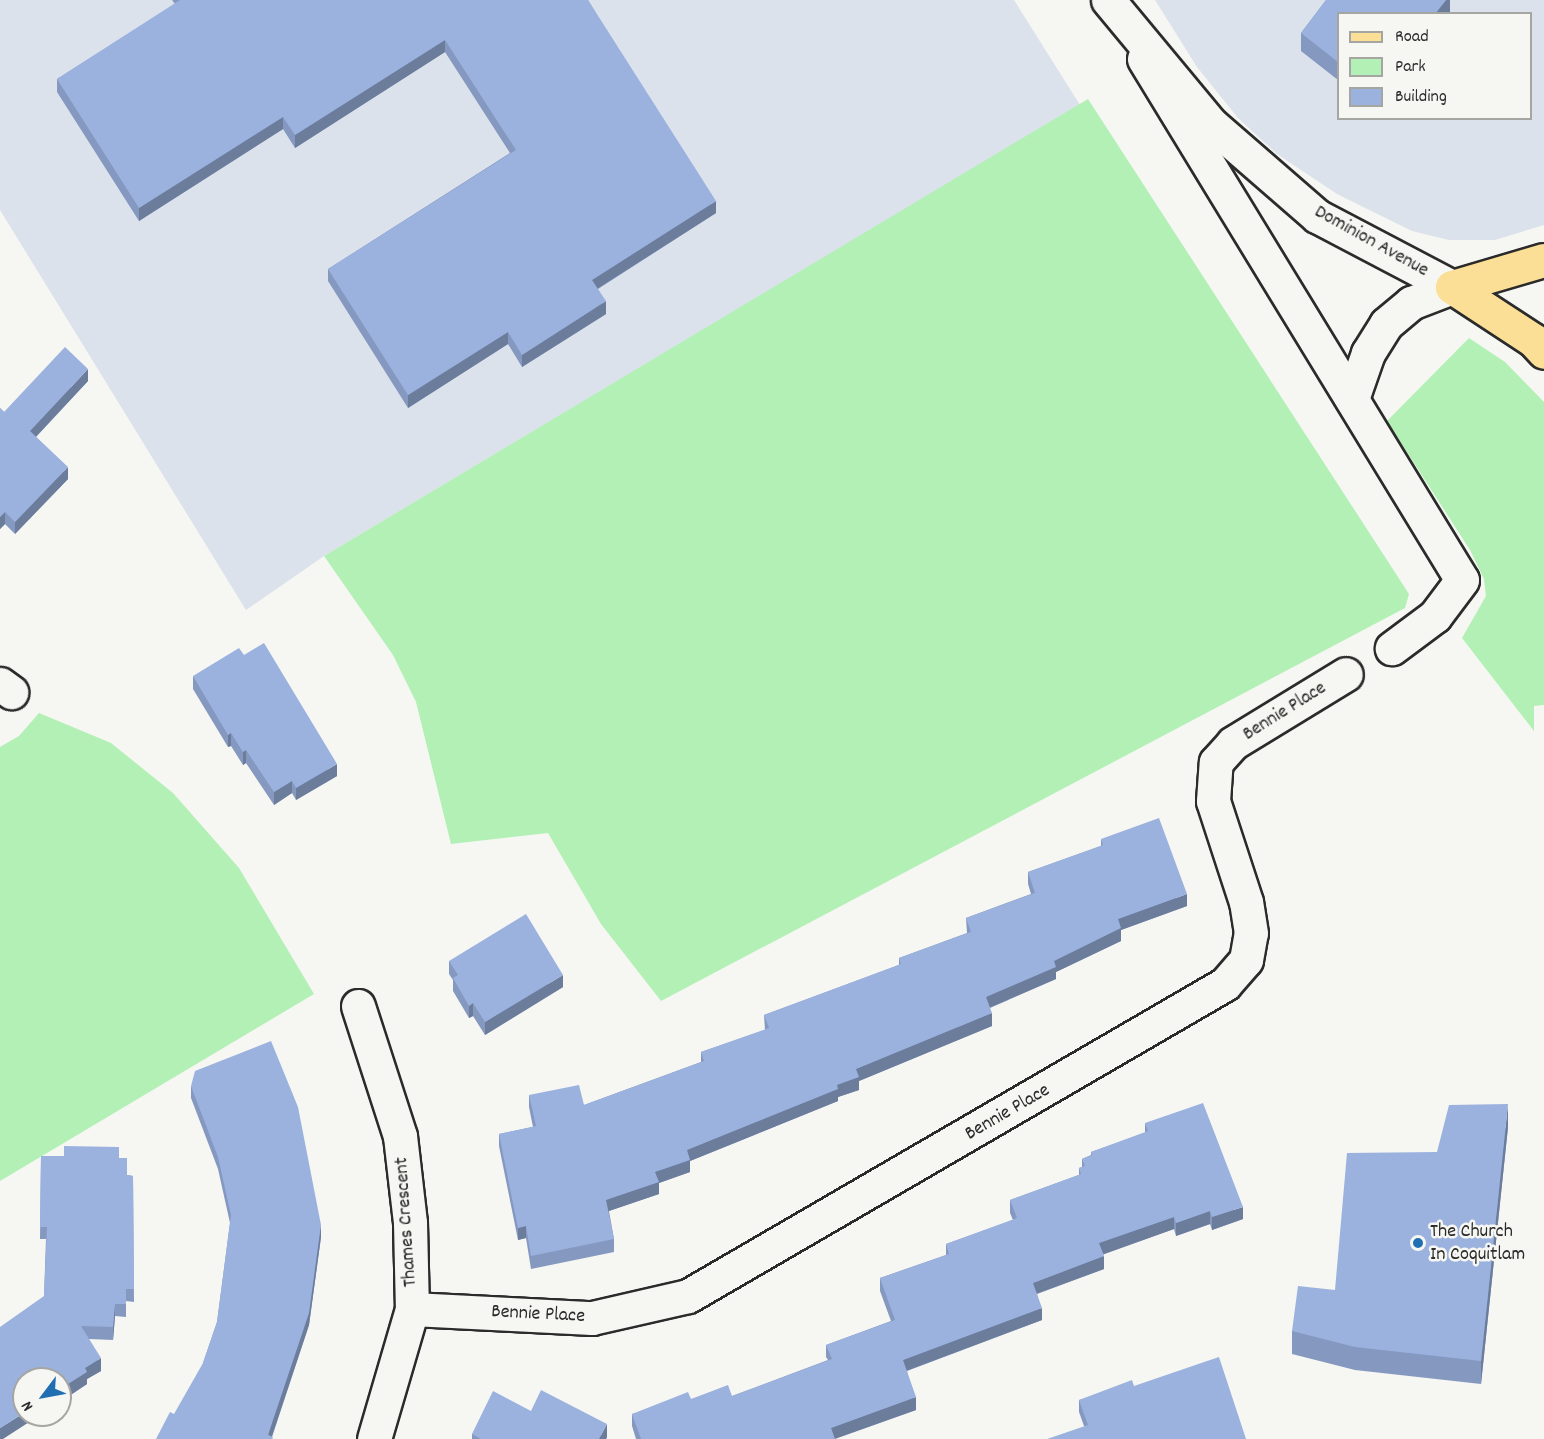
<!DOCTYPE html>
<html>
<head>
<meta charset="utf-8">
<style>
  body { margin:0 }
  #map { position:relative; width:1544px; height:1439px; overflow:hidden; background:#f6f6f2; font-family:Dekko,sans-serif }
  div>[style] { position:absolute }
  .built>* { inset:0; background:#dbe2ec }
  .green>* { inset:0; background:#b3f0b6 }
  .roads { filter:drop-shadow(2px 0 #2b2b2b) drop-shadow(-2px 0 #2b2b2b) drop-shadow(0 2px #2b2b2b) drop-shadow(0 -2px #2b2b2b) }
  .minor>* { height:33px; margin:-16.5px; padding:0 16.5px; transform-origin:16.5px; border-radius:16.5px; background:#f6f6f2 }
  .tertiary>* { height:33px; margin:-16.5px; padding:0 16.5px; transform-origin:16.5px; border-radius:16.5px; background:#f6f6f2 }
  .primary>* { height:33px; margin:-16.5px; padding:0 16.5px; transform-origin:16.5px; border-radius:16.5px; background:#fbdf96 }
  .wall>* { inset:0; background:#8599c0 }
  .shaded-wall>* { inset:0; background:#6c7d9c }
  .building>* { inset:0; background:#9bb2df }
  .dots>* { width:16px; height:16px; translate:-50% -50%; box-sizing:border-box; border:3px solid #f6f6f2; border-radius:50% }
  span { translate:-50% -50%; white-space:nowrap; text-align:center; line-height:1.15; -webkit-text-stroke:5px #f6f6f2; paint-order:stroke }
  .street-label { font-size:20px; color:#2b2b2b }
  .poi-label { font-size:20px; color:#2b2b2b }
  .left { translate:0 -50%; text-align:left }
  .legend { position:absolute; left:1337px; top:12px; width:195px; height:108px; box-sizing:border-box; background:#f6f6f2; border:2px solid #a5a5a2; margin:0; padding:8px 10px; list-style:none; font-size:18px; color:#2b2b2b }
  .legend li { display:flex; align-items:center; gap:12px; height:30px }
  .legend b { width:30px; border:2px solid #a5a5a2 }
  .north { position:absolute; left:12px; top:1367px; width:60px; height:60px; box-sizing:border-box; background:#f6f6f2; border:2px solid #a5a5a2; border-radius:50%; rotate:238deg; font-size:16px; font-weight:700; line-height:24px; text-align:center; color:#2b2b2b }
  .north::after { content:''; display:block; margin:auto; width:21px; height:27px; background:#1f6fb2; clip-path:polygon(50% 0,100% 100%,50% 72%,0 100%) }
</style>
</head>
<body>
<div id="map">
  <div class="built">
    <div style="clip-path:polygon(0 0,1014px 0,1080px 105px,324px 556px,246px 610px,0 210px)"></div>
    <div style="clip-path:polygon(evenodd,1155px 0,1544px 0,1544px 225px,1495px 240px,1449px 240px,1412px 231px,1337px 194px,1277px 154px,1238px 118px,1197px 67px,1155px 0,1338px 14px,1530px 14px,1530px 118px,1338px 118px,1338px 14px)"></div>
  </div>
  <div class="green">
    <div style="clip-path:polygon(1088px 99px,1409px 594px,1405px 608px,661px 1001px,601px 924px,548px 833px,451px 844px,416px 702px,393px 655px,324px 556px)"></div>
    <div style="clip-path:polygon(1469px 338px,1505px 362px,1544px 402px,1544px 705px,1534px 706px,1534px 731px,1462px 638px,1486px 596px,1484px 579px,1470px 550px,1387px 421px)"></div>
    <div style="clip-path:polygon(39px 713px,111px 743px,173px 793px,239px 868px,314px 994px,0 1181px,0 747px,19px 736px)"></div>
  </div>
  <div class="roads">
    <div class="minor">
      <div style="left:1144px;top:59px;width:610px;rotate:58.6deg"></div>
      <div style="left:1462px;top:580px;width:45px;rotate:126.9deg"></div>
      <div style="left:1435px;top:616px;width:54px;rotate:143.3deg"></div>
      <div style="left:1352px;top:399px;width:49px;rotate:-70.8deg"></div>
      <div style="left:1368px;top:353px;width:34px;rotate:-58deg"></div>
      <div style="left:1386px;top:324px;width:33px;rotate:-40deg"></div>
      <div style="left:1411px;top:303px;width:44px;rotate:-21.3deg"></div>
      <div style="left:0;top:684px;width:14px;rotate:36deg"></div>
      <div style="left:358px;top:1006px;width:137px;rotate:72.1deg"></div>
      <div style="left:400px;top:1136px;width:88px;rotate:83.4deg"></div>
      <div style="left:410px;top:1223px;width:86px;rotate:88.7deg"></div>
      <div style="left:412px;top:1309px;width:135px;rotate:106.3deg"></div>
      <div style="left:412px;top:1309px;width:180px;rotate:2.9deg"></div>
      <div style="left:592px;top:1318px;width:98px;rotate:-12.9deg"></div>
      <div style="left:688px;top:1296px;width:621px;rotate:-30.16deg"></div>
      <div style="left:1225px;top:984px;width:32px;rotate:-49deg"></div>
      <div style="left:1246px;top:960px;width:27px;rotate:-80deg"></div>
      <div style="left:1251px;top:933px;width:31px;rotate:-99deg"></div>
      <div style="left:1246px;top:902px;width:106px;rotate:-108.1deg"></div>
      <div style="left:1213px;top:801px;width:39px;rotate:-86deg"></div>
      <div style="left:1216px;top:762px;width:25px;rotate:-48deg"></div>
      <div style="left:1233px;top:743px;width:132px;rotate:-31.4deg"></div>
    </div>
    <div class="tertiary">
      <div style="left:1108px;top:0;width:160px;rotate:50.3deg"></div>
      <div style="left:1210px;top:123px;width:142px;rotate:41deg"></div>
      <div style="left:1317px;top:216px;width:153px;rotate:27.7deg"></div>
    </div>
    <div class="primary">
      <div style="left:1452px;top:287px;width:97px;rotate:33.2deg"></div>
      <div style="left:1533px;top:340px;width:16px;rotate:47deg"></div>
      <div style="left:1452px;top:287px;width:96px;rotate:-16.4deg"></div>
    </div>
  </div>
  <div class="wall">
    <div style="clip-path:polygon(172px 0,588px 0,716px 213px,598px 289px,606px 314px,522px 367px,508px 344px,408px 408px,328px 281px,328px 269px,510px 153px,445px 52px,295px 148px,283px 129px,139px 221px,57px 92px,57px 79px,175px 4px)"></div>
    <div style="clip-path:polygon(1326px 0,1450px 0,1450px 12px,1449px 14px,1338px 14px,1338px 80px,1301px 51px,1301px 33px)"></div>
    <div style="clip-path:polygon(88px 381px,36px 437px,68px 479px,15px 534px,5px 524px,0 529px,0 408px,4px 412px)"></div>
    <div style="clip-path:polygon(193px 676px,337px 776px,296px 800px,292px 793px,274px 805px,246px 763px,243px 765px,231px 746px,228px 747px,193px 689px)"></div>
    <div style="clip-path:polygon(1101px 839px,1187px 906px,1121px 930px,1121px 941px,1056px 972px,1056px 979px,990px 1008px,992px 1026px,859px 1081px,859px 1090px,838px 1097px,838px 1101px,690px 1161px,690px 1172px,659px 1183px,659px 1194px,609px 1211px,614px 1239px,614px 1252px,531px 1269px,526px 1238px,518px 1240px,499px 1146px,499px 1134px,533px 1127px,529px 1107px,529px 1095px,584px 1105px,701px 1062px,701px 1052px,765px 1030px,764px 1015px,899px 965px,899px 958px,967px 933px,966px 918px,1031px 894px,1028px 884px,1028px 872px,1101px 846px)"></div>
    <div style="clip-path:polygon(449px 961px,563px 987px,485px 1035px,473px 1016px,469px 1018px,453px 991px,453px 980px,449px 974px)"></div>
    <div style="clip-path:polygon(191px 1086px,321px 1237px,309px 1325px,272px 1437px,273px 1439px,203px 1363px,217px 1322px,230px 1223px,218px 1169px,191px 1098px)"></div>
    <div style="clip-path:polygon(1145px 1123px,1243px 1219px,1212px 1230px,1210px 1224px,1176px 1236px,1174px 1229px,1103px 1254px,1104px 1269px,1037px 1294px,1042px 1320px,907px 1371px,916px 1410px,835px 1439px,636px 1439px,632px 1426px,632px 1414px,691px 1399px,732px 1396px,828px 1360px,826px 1357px,826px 1345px,891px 1321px,880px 1291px,880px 1278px,946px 1255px,946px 1244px,1013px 1220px,1010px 1213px,1010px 1200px,1079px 1175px,1079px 1168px,1082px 1167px,1082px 1159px,1091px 1155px,1091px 1152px,1145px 1133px)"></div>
    <div style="clip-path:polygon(1508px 1127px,1481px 1384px,1355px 1370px,1292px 1354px,1292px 1331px,1335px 1290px,1437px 1152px)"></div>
    <div style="clip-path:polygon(41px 1156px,119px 1158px,127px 1175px,133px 1176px,134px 1302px,126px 1301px,126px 1317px,115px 1316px,113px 1340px,89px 1339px,101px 1371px,87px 1379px,87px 1384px,60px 1402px,60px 1379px,44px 1296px,46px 1239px,40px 1239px)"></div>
    <div style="clip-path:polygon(1134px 1386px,1246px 1439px,1084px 1426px,1079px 1412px,1079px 1400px)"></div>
    <div style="clip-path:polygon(531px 1411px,607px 1437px,606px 1439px,472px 1439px,472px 1434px)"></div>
  </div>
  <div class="shaded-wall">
    <div style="clip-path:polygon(1446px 0,1450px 0,1450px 12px,1449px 14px,1435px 14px)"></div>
    <div style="clip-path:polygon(445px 40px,445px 52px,295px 148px,295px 135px)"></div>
    <div style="clip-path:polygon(283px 117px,283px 129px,139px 221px,139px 208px)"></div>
    <div style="clip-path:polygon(716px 201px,716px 213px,592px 292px,592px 280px)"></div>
    <div style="clip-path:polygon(606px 301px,606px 314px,522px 367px,522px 355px)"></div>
    <div style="clip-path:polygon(508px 332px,508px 344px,408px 408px,408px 395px)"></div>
    <div style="clip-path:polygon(88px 369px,88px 381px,30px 443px,30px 431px)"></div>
    <div style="clip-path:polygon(68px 467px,68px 479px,15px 534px,15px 522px)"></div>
    <div style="clip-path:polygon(5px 512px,5px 524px,0 529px,0 517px)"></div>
    <div style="clip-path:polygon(231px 733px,231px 746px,228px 747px,228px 735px)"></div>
    <div style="clip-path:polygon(246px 750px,246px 763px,243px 765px,243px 752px)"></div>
    <div style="clip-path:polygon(337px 764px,337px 776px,296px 800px,296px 788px)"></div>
    <div style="clip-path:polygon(292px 781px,292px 793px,274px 805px,274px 792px)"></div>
    <div style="clip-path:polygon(1187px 894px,1187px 906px,1121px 930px,1121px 941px,1056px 972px,1056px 979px,986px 1009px,986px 997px,1054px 961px,1118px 919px)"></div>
    <div style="clip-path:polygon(563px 975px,563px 987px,485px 1035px,485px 1022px)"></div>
    <div style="clip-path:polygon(473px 1003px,473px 1016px,469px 1018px,469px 1006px)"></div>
    <div style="clip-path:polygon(992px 1013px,992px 1026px,859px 1081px,859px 1090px,838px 1097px,838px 1101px,690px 1161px,690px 1172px,659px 1183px,659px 1194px,606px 1212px,606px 1200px,655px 1172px,687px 1150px,837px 1085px,856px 1069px)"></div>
    <div style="clip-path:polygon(1508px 1104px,1508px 1127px,1481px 1384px,1481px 1361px)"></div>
    <div style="clip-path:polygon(1243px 1207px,1243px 1219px,1212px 1230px,1212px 1217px)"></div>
    <div style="clip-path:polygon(1210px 1211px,1210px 1224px,1176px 1236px,1176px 1223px)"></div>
    <div style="clip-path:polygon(1174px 1217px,1174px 1229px,1099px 1256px,1099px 1243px)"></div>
    <div style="clip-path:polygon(321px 1225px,321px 1237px,309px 1325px,271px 1439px,268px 1435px)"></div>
    <div style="clip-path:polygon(526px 1226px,526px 1238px,518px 1240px,518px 1228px)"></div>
    <div style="clip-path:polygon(1104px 1256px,1104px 1269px,1033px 1295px,1033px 1283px)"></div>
    <div style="clip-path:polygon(115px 1304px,115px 1316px,113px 1340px,113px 1327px)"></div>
    <div style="clip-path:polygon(1042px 1308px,1042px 1320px,903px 1372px,903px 1360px)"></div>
    <div style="clip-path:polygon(101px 1358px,101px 1371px,87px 1379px,87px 1384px,60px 1402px,60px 1389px,85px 1368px)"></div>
    <div style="clip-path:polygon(916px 1397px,916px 1410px,834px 1439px,831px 1428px)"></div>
    <div style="clip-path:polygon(24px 1413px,24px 1415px,40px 1415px,3px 1439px,0 1439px,0 1428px)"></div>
    <div style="clip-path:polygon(607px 1424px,607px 1437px,606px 1439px,599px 1439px)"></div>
  </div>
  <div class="building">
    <div style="clip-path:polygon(180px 0,588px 0,716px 201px,592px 280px,606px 301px,522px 355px,508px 332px,408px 395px,328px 269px,516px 150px,445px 40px,295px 135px,283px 117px,139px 208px,57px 79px)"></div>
    <div style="clip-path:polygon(1326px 0,1446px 0,1435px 14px,1338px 14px,1338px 62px,1301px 33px)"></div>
    <div style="clip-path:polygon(65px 347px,88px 369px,30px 431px,68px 467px,15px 522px,5px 512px,0 517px,0 408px,4px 412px)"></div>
    <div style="clip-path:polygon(264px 643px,337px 764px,296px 788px,292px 781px,274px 792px,246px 750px,243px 752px,231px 733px,228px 735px,193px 676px,239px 648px,244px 655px)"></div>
    <div style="clip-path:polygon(1159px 818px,1187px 894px,1118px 919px,1121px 928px,1054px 961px,1056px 967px,986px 997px,992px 1013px,856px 1069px,859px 1077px,837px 1085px,838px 1089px,687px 1150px,690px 1160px,655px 1172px,659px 1182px,606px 1200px,614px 1239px,531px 1256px,526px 1226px,518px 1228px,499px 1134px,536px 1126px,529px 1095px,579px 1085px,584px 1105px,704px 1061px,701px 1052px,769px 1028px,764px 1015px,901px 964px,899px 958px,971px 932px,966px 918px,1035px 893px,1028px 872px,1103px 845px,1101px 839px)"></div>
    <div style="clip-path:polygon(526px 914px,563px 975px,485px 1022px,473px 1003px,469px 1006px,453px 978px,458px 975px,449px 961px)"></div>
    <div style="clip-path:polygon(271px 1041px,298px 1107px,321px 1225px,309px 1313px,268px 1435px,273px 1437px,272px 1439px,156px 1439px,170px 1412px,174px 1414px,203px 1363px,217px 1322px,231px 1215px,218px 1157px,191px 1086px,195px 1071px)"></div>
    <div style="clip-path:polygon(1203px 1103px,1243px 1207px,1212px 1217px,1210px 1211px,1176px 1223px,1174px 1217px,1099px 1243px,1104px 1256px,1033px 1283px,1042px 1308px,903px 1360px,916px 1397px,831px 1428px,835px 1439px,641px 1439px,632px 1414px,688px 1392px,691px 1399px,728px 1385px,732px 1396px,832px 1359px,826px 1345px,895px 1320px,880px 1278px,949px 1254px,946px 1244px,1017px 1218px,1010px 1200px,1081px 1174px,1079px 1168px,1085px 1166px,1082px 1159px,1092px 1155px,1091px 1152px,1148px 1131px,1145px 1123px)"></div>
    <div style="clip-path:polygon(1508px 1104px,1481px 1361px,1355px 1347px,1292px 1331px,1298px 1286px,1335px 1290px,1347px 1153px,1437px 1152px,1449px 1105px)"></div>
    <div style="clip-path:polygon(64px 1146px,119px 1147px,119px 1158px,127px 1158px,127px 1175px,133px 1176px,134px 1289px,126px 1289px,126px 1304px,115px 1304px,113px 1327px,81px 1326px,101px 1358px,85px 1368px,87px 1372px,60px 1389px,60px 1379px,24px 1379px,24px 1413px,0 1428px,0 1327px,44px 1296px,47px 1227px,40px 1227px,41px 1156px,64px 1156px)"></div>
    <div style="clip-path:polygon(1219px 1357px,1246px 1439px,1047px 1439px,1088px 1425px,1079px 1400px,1132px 1380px,1134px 1386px)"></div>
    <div style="clip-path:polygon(541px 1390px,607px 1424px,599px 1439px,481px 1439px,472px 1434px,493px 1391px,531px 1411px)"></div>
  </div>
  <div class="dots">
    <div style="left:1418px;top:1243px;background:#1f6fb2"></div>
  </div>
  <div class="street-label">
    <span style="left:1371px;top:242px;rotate:29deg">Dominion Avenue</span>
    <span style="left:1285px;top:712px;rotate:-32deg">Bennie Place</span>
    <span style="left:1008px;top:1113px;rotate:-30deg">Bennie Place</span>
    <span style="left:407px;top:1222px;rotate:-94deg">Thames Crescent</span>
    <span style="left:538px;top:1315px;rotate:3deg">Bennie Place</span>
  </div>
  <div class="poi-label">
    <span class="left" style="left:1430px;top:1244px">The Church<br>In Coquitlam</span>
  </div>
  <ul class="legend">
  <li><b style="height:8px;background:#fbdf96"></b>Road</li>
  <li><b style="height:16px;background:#b3f0b6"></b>Park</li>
  <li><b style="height:16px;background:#9bb2df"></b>Building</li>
  </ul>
  <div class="north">N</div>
</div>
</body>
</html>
